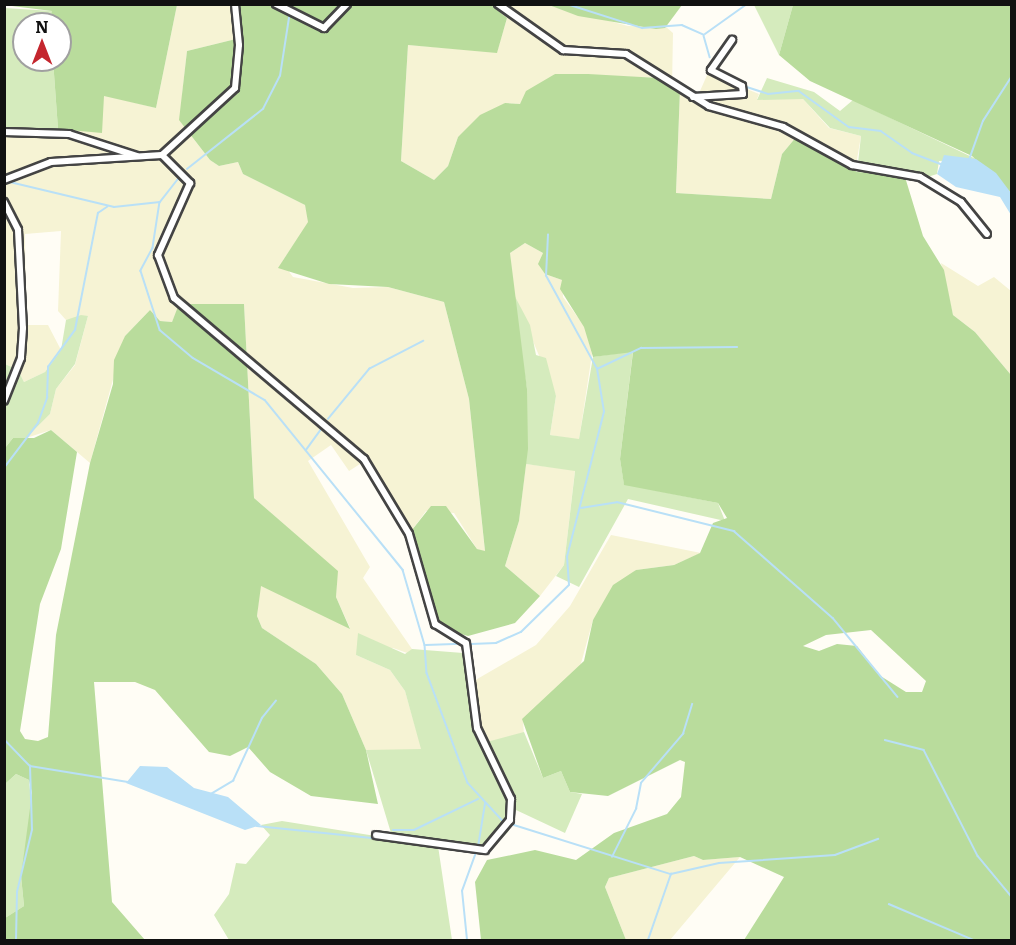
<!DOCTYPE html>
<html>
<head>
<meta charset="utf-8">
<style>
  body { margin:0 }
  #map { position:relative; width:1016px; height:945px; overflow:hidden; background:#fffdf5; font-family:Literata,serif }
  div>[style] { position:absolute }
  .farmland>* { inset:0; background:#f6f3d4 }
  .green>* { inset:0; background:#d5ebbd }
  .forest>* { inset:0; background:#b9dc9c }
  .water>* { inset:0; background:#b9e0f7 }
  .stream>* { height:1.5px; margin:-0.75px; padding:0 0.75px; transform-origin:0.75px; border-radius:0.75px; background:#b9e0f7 }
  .roads { filter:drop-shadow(2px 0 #444) drop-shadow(-2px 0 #444) drop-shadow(0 2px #444) drop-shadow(0 -2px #444) }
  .minor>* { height:6px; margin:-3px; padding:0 3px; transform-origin:3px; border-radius:3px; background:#fff }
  span { translate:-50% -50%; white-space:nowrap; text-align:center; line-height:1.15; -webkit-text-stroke:6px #fff; paint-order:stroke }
  .frame { position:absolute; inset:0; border:6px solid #111; pointer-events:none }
  .north { position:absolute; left:12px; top:12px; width:60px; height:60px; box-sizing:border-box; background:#fff; border:2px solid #a0a0a0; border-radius:50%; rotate:0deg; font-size:16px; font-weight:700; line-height:24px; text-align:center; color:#111 }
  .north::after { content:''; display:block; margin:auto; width:21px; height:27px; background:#c4262e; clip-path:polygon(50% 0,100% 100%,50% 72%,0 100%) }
</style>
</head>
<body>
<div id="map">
  <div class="farmland">
    <div style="clip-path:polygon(177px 5px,235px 5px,240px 38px,187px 51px,182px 95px,192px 137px,210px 160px,219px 166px,238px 162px,243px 174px,305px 205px,309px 222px,282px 262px,293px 277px,353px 288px,388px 287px,444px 302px,469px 399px,485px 552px,477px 549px,454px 513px,426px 511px,412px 530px,397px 519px,360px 464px,349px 471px,331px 445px,308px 461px,370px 567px,363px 578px,412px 649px,410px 654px,393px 648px,356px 655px,390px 670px,405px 691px,422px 750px,366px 750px,342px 694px,316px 664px,262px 628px,257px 616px,260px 585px,350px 628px,336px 597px,337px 571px,254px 498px,244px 304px,180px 304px,172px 322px,160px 321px,150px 310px,125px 336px,90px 463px,51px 430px,26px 438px,50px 414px,56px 389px,75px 365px,88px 316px,66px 320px,58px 311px,61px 231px,25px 234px,26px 325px,48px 325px,61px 350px,45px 372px,24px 382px,18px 370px,5px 364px,4px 129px,94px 130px,104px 95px,156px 108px)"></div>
    <div style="clip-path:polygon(491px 5px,549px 5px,628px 26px,666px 27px,673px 33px,672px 86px,659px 78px,555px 74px,520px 104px,505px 103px,458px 137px,448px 166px,434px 180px,401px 161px,408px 45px,497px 52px,507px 18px)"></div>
    <div style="clip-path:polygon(708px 73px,759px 94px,757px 99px,803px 99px,829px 128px,861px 136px,855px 171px,797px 136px,782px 154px,771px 199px,676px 193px,680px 90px,696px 100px)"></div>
    <div style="clip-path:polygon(525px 243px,543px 253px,539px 264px,545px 274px,562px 280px,563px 297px,585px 327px,592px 354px,579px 440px,550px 435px,556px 396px,511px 289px,510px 253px)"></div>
    <div style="clip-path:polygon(941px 263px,978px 286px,994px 277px,1011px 291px,1011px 375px,975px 332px,953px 315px)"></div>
    <div style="clip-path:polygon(526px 464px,575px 470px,564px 565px,540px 596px,505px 566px,519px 521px)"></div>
    <div style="clip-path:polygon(611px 535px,701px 553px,674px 565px,636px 570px,593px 620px,580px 667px,523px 719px,524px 736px,483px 744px,472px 682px,536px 645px,570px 606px)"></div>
    <div style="clip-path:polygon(694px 856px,703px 860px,740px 857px,670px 940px,626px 940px,605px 887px,609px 878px)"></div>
  </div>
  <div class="green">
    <div style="clip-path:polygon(754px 5px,793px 5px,779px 55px)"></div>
    <div style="clip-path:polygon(4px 8px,53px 11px,50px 24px,24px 24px,24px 60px,53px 60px,58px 129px,5px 129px)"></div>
    <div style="clip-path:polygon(767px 78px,814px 92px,840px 111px,853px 100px,976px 159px,939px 161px,937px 174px,915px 181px,857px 172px,861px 136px,830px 128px,803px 99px,757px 100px)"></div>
    <div style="clip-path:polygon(511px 289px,530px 325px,536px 355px,546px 358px,556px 396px,550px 435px,579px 439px,593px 357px,633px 351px,620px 459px,624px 484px,718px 503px,725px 521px,628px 499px,579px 587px,556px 576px,564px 565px,575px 471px,526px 464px,527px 389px)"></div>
    <div style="clip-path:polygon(81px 315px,88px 316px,75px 364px,56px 389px,50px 414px,26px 438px,13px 438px,5px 448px,5px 364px,18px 370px,24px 382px,45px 372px,61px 350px,66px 320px)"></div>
    <div style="clip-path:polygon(358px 633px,405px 654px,412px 649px,463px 653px,483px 743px,524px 732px,543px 778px,561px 771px,570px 792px,582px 794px,565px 833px,516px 810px,508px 832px,490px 849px,391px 833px,366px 750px,421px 749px,405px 691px,390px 670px,356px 655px)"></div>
    <div style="clip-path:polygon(16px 774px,29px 780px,32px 811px,21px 876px,24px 906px,5px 918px,5px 784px)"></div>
    <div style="clip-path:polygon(282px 821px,438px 846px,452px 940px,229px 940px,214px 915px,229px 894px,236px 863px,246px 864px,270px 835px,261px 825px)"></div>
  </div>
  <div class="forest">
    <div style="clip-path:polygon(4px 5px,177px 5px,156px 108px,104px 96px,102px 133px,58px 129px,53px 60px,60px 60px,60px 24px,50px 24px,52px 11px)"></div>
    <div style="clip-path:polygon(evenodd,235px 5px,491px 5px,507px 18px,497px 53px,408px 45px,401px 161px,434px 180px,448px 166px,458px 137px,480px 115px,505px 103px,520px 104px,526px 91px,555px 74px,588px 74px,659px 78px,680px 90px,676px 193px,771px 199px,782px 154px,797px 136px,857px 172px,905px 177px,923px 236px,944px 270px,953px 315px,975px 332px,1011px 375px,1011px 940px,744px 940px,784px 877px,740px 857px,703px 860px,694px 856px,609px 878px,605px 887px,626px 940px,481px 940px,475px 882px,487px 860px,535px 850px,576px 860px,614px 833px,667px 814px,681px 797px,685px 762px,680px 760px,608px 796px,570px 792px,561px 771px,543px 778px,522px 719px,584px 661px,593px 620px,613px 585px,636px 570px,674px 565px,700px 553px,713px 523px,727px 518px,718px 503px,624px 485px,620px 459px,633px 352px,593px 357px,584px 327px,560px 289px,562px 280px,545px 274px,538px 264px,543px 253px,525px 243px,510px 253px,527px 389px,528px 449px,519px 521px,505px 566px,540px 596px,515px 623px,468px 636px,433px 626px,412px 530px,431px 506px,446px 506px,477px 549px,485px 551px,469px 399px,444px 302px,388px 287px,329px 284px,278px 268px,308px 222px,305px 205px,243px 174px,238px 162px,219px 166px,210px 160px,179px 120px,187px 51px,240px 38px,235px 5px,871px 630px,926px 681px,922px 692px,906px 692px,879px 675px,857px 646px,837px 644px,819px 651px,803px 646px,826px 635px,871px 630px)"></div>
    <div style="clip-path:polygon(549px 5px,682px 4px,682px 5px,665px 28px,656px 29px,578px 16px)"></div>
    <div style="clip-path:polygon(793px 5px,1011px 5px,1011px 193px,972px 156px,810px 81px,779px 55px)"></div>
    <div style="clip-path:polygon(179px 304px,244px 304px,254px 498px,338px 571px,336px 597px,350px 629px,261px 586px,257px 616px,262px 628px,316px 664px,342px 694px,366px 750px,378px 804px,311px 796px,270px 772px,248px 747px,230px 756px,209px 752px,155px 690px,135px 682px,94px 682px,112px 902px,145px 940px,5px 940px,5px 918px,24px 906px,21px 876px,32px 793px,29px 780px,16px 774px,5px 784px,5px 448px,13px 438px,34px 438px,51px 430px,77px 452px,61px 549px,40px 604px,20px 731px,25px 739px,38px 741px,48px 737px,56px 635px,90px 463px,113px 384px,114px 360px,125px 336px,150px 310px,160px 321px,172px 322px)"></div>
  </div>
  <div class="water">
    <div style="clip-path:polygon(944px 155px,976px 159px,996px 173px,1011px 193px,1011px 215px,1000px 197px,956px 187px,937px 174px)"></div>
    <div style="clip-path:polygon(140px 766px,167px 767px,194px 788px,228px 797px,261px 825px,245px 830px,126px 783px)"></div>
  </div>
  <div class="stream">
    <div style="left:567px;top:4px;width:79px;rotate:17.7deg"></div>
    <div style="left:642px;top:28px;width:40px;rotate:-4.3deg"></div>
    <div style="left:682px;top:25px;width:24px;rotate:24deg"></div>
    <div style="left:291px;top:7px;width:3px;rotate:-90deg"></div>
    <div style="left:705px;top:34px;width:52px;rotate:-35.5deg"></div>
    <div style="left:704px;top:36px;width:22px;rotate:74deg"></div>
    <div style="left:716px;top:69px;width:22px;rotate:27deg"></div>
    <div style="left:744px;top:86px;width:25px;rotate:18deg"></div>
    <div style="left:768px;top:94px;width:31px;rotate:-6deg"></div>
    <div style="left:799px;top:91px;width:62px;rotate:35.8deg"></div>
    <div style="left:849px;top:127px;width:32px;rotate:7deg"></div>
    <div style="left:881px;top:131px;width:38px;rotate:35deg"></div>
    <div style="left:912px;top:153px;width:31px;rotate:21deg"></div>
    <div style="left:969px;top:160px;width:41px;rotate:-70.3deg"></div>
    <div style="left:983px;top:121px;width:54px;rotate:-57.2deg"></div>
    <div style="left:187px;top:169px;width:97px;rotate:-38.3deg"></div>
    <div style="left:263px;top:109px;width:37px;rotate:-63deg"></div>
    <div style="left:280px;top:76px;width:59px;rotate:-81.2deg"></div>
    <div style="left:4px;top:174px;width:1px;rotate:45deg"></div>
    <div style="left:10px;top:182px;width:107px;rotate:13.5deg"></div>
    <div style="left:114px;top:207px;width:46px;rotate:-6.2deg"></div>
    <div style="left:160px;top:202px;width:33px;rotate:-52deg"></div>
    <div style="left:160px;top:202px;width:47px;rotate:98.7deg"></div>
    <div style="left:153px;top:248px;width:26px;rotate:118deg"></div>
    <div style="left:141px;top:271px;width:62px;rotate:72.1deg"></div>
    <div style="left:160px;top:330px;width:43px;rotate:40.3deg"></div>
    <div style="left:193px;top:358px;width:83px;rotate:30.3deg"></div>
    <div style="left:265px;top:400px;width:219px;rotate:50.9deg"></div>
    <div style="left:403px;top:570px;width:78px;rotate:73.7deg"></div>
    <div style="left:425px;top:645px;width:28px;rotate:86deg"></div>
    <div style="left:427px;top:673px;width:117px;rotate:69.6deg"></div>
    <div style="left:468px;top:783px;width:53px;rotate:47.3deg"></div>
    <div style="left:597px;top:369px;width:49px;rotate:-25.5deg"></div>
    <div style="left:641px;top:348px;width:96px;rotate:-0.6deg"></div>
    <div style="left:328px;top:419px;width:65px;rotate:-50.6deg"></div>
    <div style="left:369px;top:369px;width:61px;rotate:-27.4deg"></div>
    <div style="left:306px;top:450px;width:27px;rotate:-54deg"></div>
    <div style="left:4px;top:468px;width:56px;rotate:-52.9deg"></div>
    <div style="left:38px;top:423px;width:27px;rotate:-70deg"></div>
    <div style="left:47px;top:398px;width:31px;rotate:-88deg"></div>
    <div style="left:48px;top:367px;width:46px;rotate:-53.9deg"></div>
    <div style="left:75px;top:330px;width:119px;rotate:-78.9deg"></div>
    <div style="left:98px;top:213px;width:11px;rotate:-34deg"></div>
    <div style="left:581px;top:508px;width:36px;rotate:-9deg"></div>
    <div style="left:617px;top:502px;width:121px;rotate:13.9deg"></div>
    <div style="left:734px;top:531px;width:132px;rotate:41.3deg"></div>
    <div style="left:833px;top:618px;width:102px;rotate:50.6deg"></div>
    <div style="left:471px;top:644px;width:25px;rotate:-2deg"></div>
    <div style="left:496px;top:643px;width:27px;rotate:-24deg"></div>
    <div style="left:521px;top:632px;width:67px;rotate:-44.4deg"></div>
    <div style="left:569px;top:585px;width:28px;rotate:-94deg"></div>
    <div style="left:567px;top:557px;width:150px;rotate:-75.7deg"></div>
    <div style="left:604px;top:412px;width:44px;rotate:-99.2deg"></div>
    <div style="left:597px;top:369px;width:106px;rotate:-118.7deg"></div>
    <div style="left:546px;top:276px;width:41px;rotate:-87.2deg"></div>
    <div style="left:426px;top:645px;width:35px;rotate:-2deg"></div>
    <div style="left:4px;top:739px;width:37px;rotate:46deg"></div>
    <div style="left:30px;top:766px;width:99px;rotate:9.3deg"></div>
    <div style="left:885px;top:740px;width:40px;rotate:14.4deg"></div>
    <div style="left:924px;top:750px;width:119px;rotate:63deg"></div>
    <div style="left:978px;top:856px;width:53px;rotate:50.3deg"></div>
    <div style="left:211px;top:794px;width:26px;rotate:-31deg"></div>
    <div style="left:233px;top:781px;width:69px;rotate:-65.3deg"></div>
    <div style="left:262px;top:718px;width:22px;rotate:-51deg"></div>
    <div style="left:511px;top:824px;width:168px;rotate:17.4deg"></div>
    <div style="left:671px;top:874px;width:49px;rotate:-12.9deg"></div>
    <div style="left:719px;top:863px;width:116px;rotate:-3.9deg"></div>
    <div style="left:835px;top:855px;width:46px;rotate:-20.4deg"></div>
    <div style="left:257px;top:826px;width:115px;rotate:6deg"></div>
    <div style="left:393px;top:830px;width:21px"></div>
    <div style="left:414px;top:830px;width:71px;rotate:-25.8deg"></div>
    <div style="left:478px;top:847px;width:44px;rotate:-80.8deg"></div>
    <div style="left:612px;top:857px;width:54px;rotate:-63.4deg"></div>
    <div style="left:636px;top:809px;width:26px;rotate:-79deg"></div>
    <div style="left:641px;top:783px;width:65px;rotate:-49.4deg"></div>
    <div style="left:683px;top:734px;width:31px;rotate:-73deg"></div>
    <div style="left:889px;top:904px;width:92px;rotate:23deg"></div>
    <div style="left:16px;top:940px;width:48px;rotate:-88.8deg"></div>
    <div style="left:17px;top:892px;width:64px;rotate:-76.4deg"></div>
    <div style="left:32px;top:830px;width:64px;rotate:-91.8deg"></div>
    <div style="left:467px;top:940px;width:49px;rotate:-95.8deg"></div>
    <div style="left:462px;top:891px;width:38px;rotate:-70deg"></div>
    <div style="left:648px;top:940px;width:70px;rotate:-70.8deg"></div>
  </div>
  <div class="roads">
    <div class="minor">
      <div style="left:276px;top:4px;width:54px;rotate:26.6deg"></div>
      <div style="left:324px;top:28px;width:33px;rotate:-46deg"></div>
      <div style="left:498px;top:4px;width:80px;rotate:35.3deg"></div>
      <div style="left:563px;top:50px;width:63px;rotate:3.6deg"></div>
      <div style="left:626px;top:54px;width:98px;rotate:32.1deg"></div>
      <div style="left:709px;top:106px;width:77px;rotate:15.8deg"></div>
      <div style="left:783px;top:127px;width:79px;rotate:28.8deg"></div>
      <div style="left:852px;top:165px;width:69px;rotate:10deg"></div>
      <div style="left:920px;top:177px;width:48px;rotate:31.4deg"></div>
      <div style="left:961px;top:202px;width:41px;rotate:50.9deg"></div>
      <div style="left:693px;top:97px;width:50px;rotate:-3.4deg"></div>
      <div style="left:743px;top:94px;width:8px;rotate:-97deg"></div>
      <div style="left:742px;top:86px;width:35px;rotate:-153deg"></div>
      <div style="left:711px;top:70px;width:37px;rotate:-55deg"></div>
      <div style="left:4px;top:132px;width:65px;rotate:1.8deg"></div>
      <div style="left:69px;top:134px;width:71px;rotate:17.9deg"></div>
      <div style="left:162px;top:155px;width:40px;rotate:45deg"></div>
      <div style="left:190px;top:183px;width:79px;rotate:114deg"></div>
      <div style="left:158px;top:255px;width:46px;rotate:69.6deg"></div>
      <div style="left:174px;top:298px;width:249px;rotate:40.3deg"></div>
      <div style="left:364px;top:459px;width:87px;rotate:59deg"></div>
      <div style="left:409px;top:534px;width:94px;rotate:73.9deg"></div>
      <div style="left:435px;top:624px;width:36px;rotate:32deg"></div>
      <div style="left:466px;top:643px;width:86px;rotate:82.6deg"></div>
      <div style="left:477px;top:728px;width:79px;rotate:64.4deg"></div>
      <div style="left:511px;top:799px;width:21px;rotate:93deg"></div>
      <div style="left:510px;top:820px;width:39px;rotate:130deg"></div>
      <div style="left:485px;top:850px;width:110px;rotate:-172.2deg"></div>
      <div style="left:4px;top:180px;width:50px;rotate:-21deg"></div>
      <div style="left:51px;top:162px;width:111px;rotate:-3.6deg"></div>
      <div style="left:162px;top:155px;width:99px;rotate:-42.5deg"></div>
      <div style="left:235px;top:88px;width:43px;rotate:-84.7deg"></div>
      <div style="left:239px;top:45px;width:41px;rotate:-95.6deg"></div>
      <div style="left:4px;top:202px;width:31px;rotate:63deg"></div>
      <div style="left:18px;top:230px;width:98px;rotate:87.1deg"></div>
      <div style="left:23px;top:328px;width:30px;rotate:94deg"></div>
      <div style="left:21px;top:358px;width:46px;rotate:111.6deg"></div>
    </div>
  </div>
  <div class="frame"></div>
  <div class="north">N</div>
</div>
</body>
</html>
